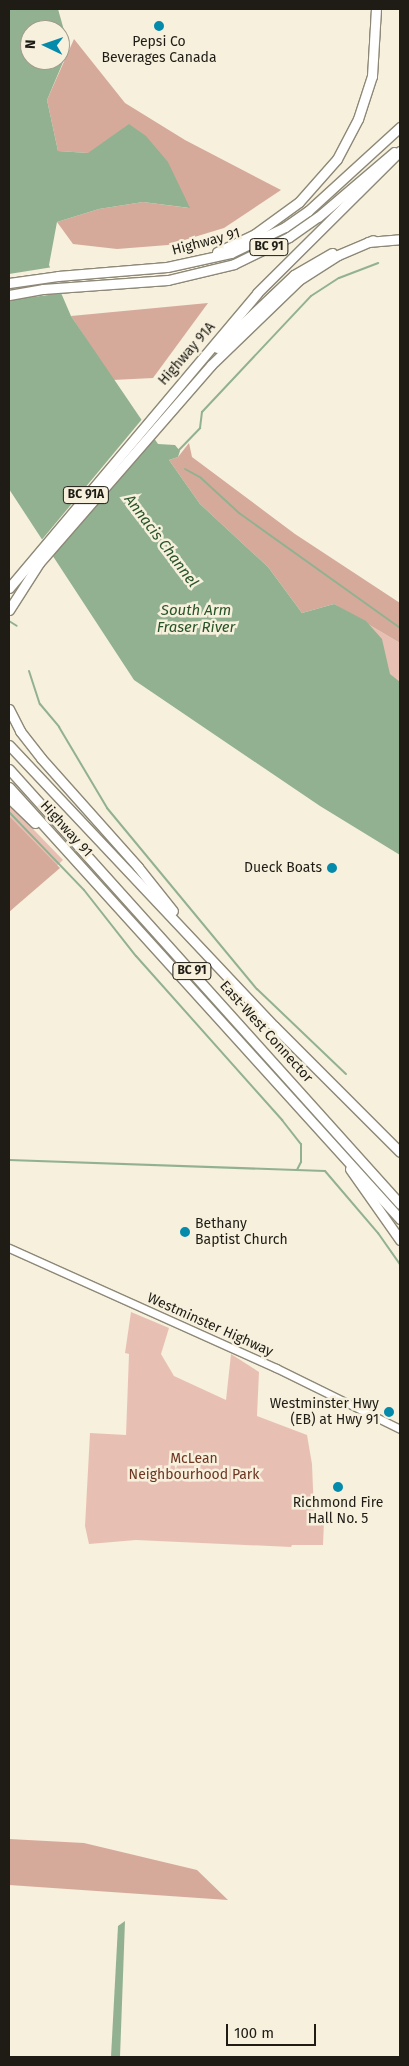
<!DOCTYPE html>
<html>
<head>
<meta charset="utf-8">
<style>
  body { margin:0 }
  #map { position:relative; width:409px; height:2066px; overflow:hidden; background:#f6f0dd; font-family:"Fira Sans",sans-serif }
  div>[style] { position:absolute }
  .green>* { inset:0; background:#e8c0b3 }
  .forest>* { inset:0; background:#d6aa9a }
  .water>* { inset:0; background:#92b191 }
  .pier>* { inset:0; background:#f6f0dd }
  .stream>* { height:2px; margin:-1px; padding:0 1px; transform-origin:1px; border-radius:1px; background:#92b191 }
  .roads { filter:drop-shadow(1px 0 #8d8877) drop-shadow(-1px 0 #8d8877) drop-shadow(0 1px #8d8877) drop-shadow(0 -1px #8d8877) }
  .secondary>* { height:7px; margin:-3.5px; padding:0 3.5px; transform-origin:3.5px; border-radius:3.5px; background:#fff }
  .highway>* { height:9px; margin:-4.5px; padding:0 4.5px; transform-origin:4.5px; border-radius:4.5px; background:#fff }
  .dots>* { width:14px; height:14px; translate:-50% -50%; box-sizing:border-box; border:2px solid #f6f0dd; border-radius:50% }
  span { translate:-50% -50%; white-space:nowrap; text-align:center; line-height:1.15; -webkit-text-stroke:5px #f6f0dd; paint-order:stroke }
  .shield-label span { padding:1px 4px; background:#f6f0dd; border:1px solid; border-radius:4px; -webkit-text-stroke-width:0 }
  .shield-label { font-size:12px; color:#1e1c15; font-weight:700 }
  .poi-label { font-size:14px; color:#1e1c15 }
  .right { translate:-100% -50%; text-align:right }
  .left { translate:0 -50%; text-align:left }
  .street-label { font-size:14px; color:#1e1c15 }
  .park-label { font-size:14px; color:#6e3521 }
  .water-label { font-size:15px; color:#275427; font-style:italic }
  .frame { position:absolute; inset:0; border:10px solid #1e1c15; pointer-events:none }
  .north { position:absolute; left:20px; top:20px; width:50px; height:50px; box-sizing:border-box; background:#f6f0dd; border:1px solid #a09b8d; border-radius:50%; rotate:273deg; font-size:14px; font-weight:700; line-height:20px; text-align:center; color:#1e1c15 }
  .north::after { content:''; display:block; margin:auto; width:18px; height:22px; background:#048aaa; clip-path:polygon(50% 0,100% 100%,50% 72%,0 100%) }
  .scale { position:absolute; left:226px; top:2024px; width:90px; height:22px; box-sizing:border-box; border:2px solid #1e1c15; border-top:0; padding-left:6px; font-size:15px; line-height:18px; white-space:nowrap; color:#1e1c15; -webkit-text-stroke:4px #f6f0dd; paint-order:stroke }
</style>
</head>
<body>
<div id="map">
  <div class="green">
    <div style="clip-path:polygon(334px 604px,400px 643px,400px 703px)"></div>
    <div style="clip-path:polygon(9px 804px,63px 860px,9px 912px)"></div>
    <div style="clip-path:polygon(131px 1312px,169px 1328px,161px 1354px,174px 1376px,226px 1400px,231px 1354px,259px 1372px,257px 1416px,307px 1435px,312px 1464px,314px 1513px,324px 1522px,323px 1545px,292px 1545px,291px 1547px,136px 1540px,89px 1544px,85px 1526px,90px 1433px,126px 1435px,129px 1354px,125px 1353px)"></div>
  </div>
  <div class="forest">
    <div style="clip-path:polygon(74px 39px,125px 103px,185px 140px,281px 190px,224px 228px,168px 245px,117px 249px,73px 244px,57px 222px,99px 209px,143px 202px,189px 208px,88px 153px,58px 151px,47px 100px)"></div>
    <div style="clip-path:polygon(208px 303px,153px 378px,113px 380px,71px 316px)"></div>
    <div style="clip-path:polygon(189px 443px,192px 457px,295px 534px,400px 603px,400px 643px,334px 604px,302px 613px,268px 567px,200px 504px,169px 460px,178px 457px)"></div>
    <div style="clip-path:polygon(9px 816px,60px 868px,9px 912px)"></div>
    <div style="clip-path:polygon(9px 1839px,84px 1843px,197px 1870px,228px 1900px,9px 1885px)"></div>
  </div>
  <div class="water">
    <div style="clip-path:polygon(evenodd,9px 9px,58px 9px,69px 48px,47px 100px,58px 151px,88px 153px,129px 124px,146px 136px,168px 162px,190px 208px,143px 202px,99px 209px,57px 222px,49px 265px,71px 316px,158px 444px,175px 445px,180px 451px,178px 457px,169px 460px,200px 504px,268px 567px,302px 613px,334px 604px,366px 621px,382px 639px,390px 674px,400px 682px,400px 855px,320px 806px,134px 680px,9px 489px,9px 9px,30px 30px,60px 30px,60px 60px,30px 60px,30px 30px)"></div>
    <div style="clip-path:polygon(125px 1921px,120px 2057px,111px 2057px,118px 1926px)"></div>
  </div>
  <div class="pier">
    <div style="clip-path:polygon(53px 267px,64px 293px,9px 300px,9px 274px)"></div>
    <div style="clip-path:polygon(143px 418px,155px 435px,51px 558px,40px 542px)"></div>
  </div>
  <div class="stream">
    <div style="left:178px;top:451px;width:32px;rotate:-46deg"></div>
    <div style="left:200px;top:428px;width:16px;rotate:-83deg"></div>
    <div style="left:202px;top:412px;width:159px;rotate:-46.8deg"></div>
    <div style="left:311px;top:296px;width:33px;rotate:-33deg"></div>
    <div style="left:339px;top:278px;width:42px;rotate:-21deg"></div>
    <div style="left:185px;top:469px;width:18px;rotate:29deg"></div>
    <div style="left:201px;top:478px;width:52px;rotate:42.6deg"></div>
    <div style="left:239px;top:513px;width:198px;rotate:35.5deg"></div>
    <div style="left:9px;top:621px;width:9px;rotate:32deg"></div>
    <div style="left:29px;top:671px;width:35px;rotate:72deg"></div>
    <div style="left:40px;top:704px;width:30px;rotate:50deg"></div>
    <div style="left:59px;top:727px;width:94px;rotate:59.3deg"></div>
    <div style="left:107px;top:808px;width:235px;rotate:50.4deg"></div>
    <div style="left:257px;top:989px;width:123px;rotate:43.7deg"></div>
    <div style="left:9px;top:812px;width:108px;rotate:46.1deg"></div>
    <div style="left:84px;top:890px;width:84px;rotate:51.8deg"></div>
    <div style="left:136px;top:956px;width:220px;rotate:48.3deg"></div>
    <div style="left:282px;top:1120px;width:31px;rotate:52deg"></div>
    <div style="left:301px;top:1144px;width:18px;rotate:90deg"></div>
    <div style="left:301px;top:1162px;width:9px;rotate:117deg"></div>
    <div style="left:9px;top:1160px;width:316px;rotate:2deg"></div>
    <div style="left:325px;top:1171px;width:82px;rotate:49.5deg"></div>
    <div style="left:378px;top:1233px;width:39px;rotate:55deg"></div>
  </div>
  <div class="roads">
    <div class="secondary">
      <div style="left:9px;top:1248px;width:293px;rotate:24.2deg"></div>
      <div style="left:276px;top:1368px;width:138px;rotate:26.2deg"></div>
    </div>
    <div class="highway">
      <div style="left:368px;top:242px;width:32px;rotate:-5deg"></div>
      <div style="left:217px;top:252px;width:42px;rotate:-25.3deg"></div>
      <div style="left:255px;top:234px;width:54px;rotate:-36deg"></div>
      <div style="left:299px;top:202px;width:57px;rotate:-48.5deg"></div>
      <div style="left:337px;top:159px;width:45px;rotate:-62.3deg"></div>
      <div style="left:358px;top:119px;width:45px;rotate:-72deg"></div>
      <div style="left:372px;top:76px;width:67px;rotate:-86.6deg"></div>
      <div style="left:9px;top:283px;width:49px;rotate:-8.1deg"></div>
      <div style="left:58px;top:276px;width:109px;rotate:-4.7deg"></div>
      <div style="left:167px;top:267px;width:66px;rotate:-12.3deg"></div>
      <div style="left:231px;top:253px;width:60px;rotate:-25.7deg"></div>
      <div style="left:285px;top:227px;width:28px;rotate:-35deg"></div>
      <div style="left:308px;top:211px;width:125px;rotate:-42.4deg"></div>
      <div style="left:9px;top:295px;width:35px;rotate:-10deg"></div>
      <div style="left:43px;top:289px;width:125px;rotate:-4.1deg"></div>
      <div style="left:168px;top:280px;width:68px;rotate:-13.6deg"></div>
      <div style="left:234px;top:264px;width:61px;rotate:-26.1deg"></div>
      <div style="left:289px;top:237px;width:35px;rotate:-35deg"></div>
      <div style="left:318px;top:217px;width:100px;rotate:-40.5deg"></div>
      <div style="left:217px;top:348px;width:106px;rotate:-43.5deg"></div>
      <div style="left:294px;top:275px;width:44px;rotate:-30.1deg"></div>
      <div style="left:9px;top:588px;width:385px;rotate:-49.9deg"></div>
      <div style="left:257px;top:293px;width:202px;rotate:-44.8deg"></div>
      <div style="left:9px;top:610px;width:56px;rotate:-57.4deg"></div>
      <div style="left:39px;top:563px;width:262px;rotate:-49deg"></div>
      <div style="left:211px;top:365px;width:122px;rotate:-44deg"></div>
      <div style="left:299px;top:280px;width:46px;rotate:-32.7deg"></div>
      <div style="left:338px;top:255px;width:38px;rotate:-23deg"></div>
      <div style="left:9px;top:709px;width:25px;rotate:63deg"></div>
      <div style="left:20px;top:731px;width:34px;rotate:52deg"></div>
      <div style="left:41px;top:758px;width:146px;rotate:48.3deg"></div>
      <div style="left:138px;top:867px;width:56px;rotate:51.5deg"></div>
      <div style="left:9px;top:745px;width:386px;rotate:46.7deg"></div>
      <div style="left:274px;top:1026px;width:178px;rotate:45deg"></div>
      <div style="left:9px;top:769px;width:585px;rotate:48.05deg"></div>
      <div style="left:9px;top:787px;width:583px;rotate:47.85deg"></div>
      <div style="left:9px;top:798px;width:36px;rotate:44deg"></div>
      <div style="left:350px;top:1169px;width:87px;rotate:54.8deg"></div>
    </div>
  </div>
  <div class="dots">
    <div style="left:159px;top:26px;background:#048aaa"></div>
    <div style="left:332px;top:868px;background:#048aaa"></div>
    <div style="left:185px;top:1232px;background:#048aaa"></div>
    <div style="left:389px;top:1412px;background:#048aaa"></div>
    <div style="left:338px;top:1487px;background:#048aaa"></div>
  </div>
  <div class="shield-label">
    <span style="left:269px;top:247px">BC 91</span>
    <span style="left:86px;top:495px">BC 91A</span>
    <span style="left:192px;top:971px">BC 91</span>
  </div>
  <div class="poi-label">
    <span style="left:159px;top:50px">Pepsi Co<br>Beverages Canada</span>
    <span class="right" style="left:322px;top:868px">Dueck Boats</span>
    <span class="left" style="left:195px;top:1232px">Bethany<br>Baptist Church</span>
    <span class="right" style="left:379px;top:1412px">Westminster Hwy<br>(EB) at Hwy 91</span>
    <span style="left:338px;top:1511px">Richmond Fire<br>Hall No. 5</span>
  </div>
  <div class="street-label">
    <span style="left:206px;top:242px;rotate:-15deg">Highway 91</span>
    <span style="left:187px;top:354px;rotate:-49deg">Highway 91A</span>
    <span style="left:66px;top:829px;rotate:48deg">Highway 91</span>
    <span style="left:266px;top:1032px;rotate:48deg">East-West Connector</span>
    <span style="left:210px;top:1325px;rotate:24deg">Westminster Highway</span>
  </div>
  <div class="park-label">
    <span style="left:194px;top:1467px">McLean<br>Neighbourhood Park</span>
  </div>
  <div class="water-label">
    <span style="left:161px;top:541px;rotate:53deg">Annacis Channel</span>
    <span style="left:196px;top:619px">South Arm<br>Fraser River</span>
  </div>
  <div class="frame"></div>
  <div class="north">N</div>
  <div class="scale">100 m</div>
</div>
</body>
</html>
